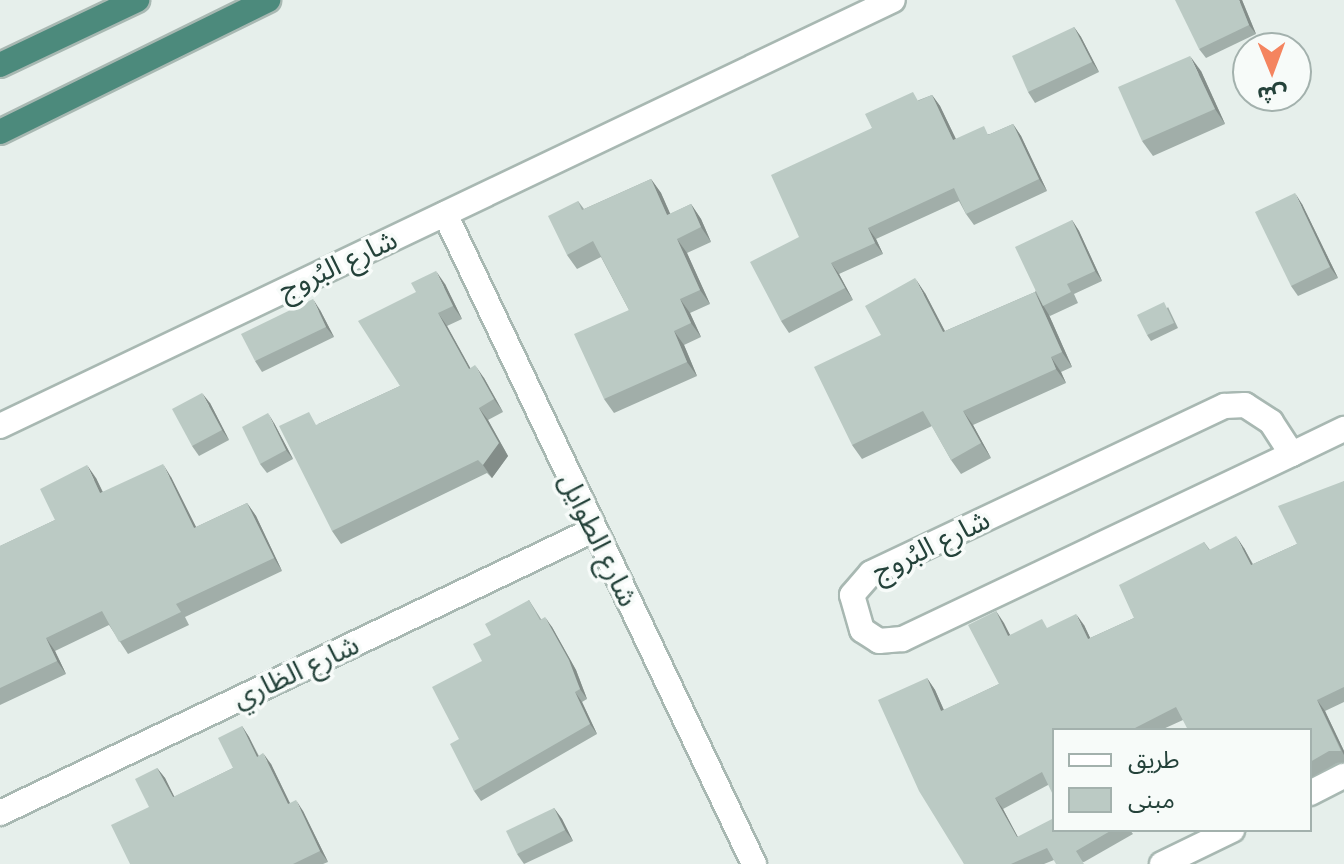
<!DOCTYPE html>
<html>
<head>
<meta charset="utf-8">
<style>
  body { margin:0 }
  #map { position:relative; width:1344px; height:864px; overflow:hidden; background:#e6efeb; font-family:"DM Sans","Noto Sans Arabic",sans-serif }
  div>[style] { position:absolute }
  .roads { filter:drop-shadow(2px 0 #a8b8b2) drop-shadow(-2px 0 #a8b8b2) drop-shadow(0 2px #a8b8b2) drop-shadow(0 -2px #a8b8b2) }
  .minor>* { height:24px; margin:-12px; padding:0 12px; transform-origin:12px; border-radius:12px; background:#fff }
  .trunk>* { height:24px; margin:-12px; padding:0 12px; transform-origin:12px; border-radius:12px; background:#4c8a7c }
  .wall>* { inset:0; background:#a1aea9 }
  .shaded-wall>* { inset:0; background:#838d89 }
  .building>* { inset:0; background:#bbcac4 }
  span { translate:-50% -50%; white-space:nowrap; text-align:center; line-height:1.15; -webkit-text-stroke:7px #f7fbf9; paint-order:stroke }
  .street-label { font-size:28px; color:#24423a }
  .legend { position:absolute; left:1052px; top:728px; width:260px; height:104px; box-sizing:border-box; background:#f7fbf9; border:2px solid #a3b1ad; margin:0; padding:10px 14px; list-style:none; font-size:24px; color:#24423a }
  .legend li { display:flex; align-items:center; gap:16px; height:40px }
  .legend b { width:40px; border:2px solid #a3b1ad }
  .north { position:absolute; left:1232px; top:32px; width:80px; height:80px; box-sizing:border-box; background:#f7fbf9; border:2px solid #a3b1ad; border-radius:50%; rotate:179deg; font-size:22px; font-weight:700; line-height:32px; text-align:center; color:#24423a }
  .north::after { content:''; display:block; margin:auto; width:28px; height:36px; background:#f4845f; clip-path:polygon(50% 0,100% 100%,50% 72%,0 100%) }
</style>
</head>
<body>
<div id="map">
  <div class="roads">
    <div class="minor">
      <div style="left:445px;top:214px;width:720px;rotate:64.57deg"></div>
      <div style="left:1245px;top:405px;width:31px;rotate:33deg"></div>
      <div style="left:1271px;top:422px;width:38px;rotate:57deg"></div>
      <div style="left:1292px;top:454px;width:432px;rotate:154.6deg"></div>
      <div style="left:902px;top:639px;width:23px;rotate:175deg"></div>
      <div style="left:879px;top:641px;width:20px;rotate:-147deg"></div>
      <div style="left:862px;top:630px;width:36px;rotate:-106deg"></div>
      <div style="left:852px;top:595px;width:29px;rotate:-49deg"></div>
      <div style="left:871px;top:573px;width:391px;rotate:-25.3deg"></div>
      <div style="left:1225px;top:406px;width:20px;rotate:-3deg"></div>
      <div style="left:0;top:426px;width:989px;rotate:-25.5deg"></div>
      <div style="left:1292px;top:454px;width:58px;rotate:-25.7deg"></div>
      <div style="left:1310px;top:793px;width:38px;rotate:-27deg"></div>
      <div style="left:0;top:813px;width:657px;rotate:-25.51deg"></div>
      <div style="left:1162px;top:864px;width:78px;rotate:-25.9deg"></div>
    </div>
    <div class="trunk">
      <div style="left:0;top:65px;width:152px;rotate:-25.4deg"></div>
      <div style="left:0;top:132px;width:299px;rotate:-26.2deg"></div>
    </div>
  </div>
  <div class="wall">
    <div style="clip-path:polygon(1242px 0,1256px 34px,1206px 58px,1199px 49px)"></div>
    <div style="clip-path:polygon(1074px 27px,1081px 37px,1099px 72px,1035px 103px,1028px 92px)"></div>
    <div style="clip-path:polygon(1201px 71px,1225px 124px,1153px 156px,1142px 141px)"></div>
    <div style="clip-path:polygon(932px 95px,940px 106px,956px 139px,990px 134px,1013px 124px,1021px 136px,1047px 191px,974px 225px,966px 214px,959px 201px,876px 239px,883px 254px,839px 274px,853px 300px,789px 333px,781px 321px,799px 237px,872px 128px,919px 100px)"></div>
    <div style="clip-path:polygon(651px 179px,661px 193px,670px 214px,691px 204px,701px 219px,711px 242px,687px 253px,710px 304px,690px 313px,701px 337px,684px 345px,697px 376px,614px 413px,604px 399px,629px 310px,601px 257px,577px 269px,567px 255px,578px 201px,584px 209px)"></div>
    <div style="clip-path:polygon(1302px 204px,1338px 278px,1298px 296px,1291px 286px)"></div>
    <div style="clip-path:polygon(1072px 220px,1079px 231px,1102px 281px,1074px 294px,1078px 303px,1050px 316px,1049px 315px,1072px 367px,1061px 372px,1066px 383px,973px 425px,991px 458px,961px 474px,951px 460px,932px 426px,862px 459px,852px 445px,881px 335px,925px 293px,945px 331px,1035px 292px)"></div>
    <div style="clip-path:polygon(445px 284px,462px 319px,447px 326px,470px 368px,484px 378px,503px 412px,488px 420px,508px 456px,492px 478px,487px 473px,341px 544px,332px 531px,318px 424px,400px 386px)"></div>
    <div style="clip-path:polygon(1168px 307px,1178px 328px,1151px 341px,1147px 335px)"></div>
    <div style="clip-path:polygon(320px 310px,334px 337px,262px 372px,255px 361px)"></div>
    <div style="clip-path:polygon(210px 403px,229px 440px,199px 456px,192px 446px)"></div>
    <div style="clip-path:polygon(274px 423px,293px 459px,267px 473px,260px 464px)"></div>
    <div style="clip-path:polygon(171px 477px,196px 527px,247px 503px,256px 516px,282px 571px,185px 617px,189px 625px,128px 654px,109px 625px,55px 651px,66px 674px,0 705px,0 546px,55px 520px,96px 478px,103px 492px)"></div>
    <div style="clip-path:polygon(1344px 481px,1344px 702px,1325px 711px,1344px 751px,1344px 762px,1337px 763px,1310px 778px,1310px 730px,1183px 720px,1161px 730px,1054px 730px,1048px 785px,1003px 809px,1018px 837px,1054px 830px,1130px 830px,1133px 834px,1084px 862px,1054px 860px,1044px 864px,964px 864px,927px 678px,935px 690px,944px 710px,999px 684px,996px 611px,1010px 635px,1048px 628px,1084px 625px,1090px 638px,1134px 618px,1204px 542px,1210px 550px,1244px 548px,1253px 564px,1297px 544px)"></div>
    <div style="clip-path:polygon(529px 600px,541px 619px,552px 627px,576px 670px,587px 699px,582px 702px,597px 734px,481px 801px,474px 791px,459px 739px,491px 635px)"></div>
    <div style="clip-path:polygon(242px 726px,249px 737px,259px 756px,271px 764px,290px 803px,303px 811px,328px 862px,323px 864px,130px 864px,149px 807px,157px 768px,165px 778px,174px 797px,233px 768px)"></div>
    <div style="clip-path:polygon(554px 808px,562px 819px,573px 841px,524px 864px,517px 854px)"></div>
  </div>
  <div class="shaded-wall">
    <div style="clip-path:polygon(1239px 0,1242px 0,1256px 34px,1249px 25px)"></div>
    <div style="clip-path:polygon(1074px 27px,1081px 37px,1099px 72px,1092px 62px)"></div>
    <div style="clip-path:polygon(1190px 56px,1201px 71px,1225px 124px,1215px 109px)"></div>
    <div style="clip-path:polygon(932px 95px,940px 106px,962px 152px,953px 140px)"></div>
    <div style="clip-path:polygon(1013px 124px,1021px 136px,1047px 191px,1039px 179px)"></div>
    <div style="clip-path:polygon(651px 179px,661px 193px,677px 229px,667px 215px)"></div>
    <div style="clip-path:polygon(1295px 193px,1302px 204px,1338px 278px,1330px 267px)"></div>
    <div style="clip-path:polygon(691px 204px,701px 219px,711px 242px,701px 227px)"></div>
    <div style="clip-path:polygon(1072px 220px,1079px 231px,1102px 281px,1095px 271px)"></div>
    <div style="clip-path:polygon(868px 228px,876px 239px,883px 254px,875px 243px)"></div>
    <div style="clip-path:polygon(677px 239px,687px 253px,710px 304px,700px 290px)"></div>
    <div style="clip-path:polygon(831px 263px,839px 274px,853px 300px,845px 288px)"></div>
    <div style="clip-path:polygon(436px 271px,445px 284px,462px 319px,453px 306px)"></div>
    <div style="clip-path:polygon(915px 278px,925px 293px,953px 347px,943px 332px)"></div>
    <div style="clip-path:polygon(1035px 292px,1049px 315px,1072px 367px,1062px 352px)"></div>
    <div style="clip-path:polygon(313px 299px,320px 310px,334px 337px,326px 327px)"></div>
    <div style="clip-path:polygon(680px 299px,690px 313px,701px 337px,691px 323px)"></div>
    <div style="clip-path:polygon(438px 313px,447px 326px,478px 382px,469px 369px)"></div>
    <div style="clip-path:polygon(674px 331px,684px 345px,697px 376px,687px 362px)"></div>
    <div style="clip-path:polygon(1051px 357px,1061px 372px,1066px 383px,1056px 369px)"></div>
    <div style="clip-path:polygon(475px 365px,484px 378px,503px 412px,494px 399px)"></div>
    <div style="clip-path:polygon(202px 393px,210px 403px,229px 440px,222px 430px)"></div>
    <div style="clip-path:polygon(479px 408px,488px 420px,508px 456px,492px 478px,483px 465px)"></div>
    <div style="clip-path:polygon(963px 411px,973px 425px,991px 458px,981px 443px)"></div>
    <div style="clip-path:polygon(268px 413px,274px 423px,293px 459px,286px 450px)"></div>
    <div style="clip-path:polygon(163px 464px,171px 477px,203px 541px,194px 528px)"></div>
    <div style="clip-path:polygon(87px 465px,96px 478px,109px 506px,100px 493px)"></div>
    <div style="clip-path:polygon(247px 503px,256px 516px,282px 571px,274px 558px)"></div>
    <div style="clip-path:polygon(1236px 536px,1244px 548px,1259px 577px,1251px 565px)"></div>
    <div style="clip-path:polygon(996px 611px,1004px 623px,1016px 647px,1008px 636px)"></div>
    <div style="clip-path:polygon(1076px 614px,1084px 625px,1096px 650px,1088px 639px)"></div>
    <div style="clip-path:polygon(545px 617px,552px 627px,576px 670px,587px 699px,580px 689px)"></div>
    <div style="clip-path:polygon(46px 638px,55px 651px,66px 674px,57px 661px)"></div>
    <div style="clip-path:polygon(927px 678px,935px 690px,949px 722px,941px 711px)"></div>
    <div style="clip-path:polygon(575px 692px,582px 702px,597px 734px,590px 724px)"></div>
    <div style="clip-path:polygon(1317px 700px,1325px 711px,1344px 751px,1344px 755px)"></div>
    <div style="clip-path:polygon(242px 726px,249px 737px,264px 768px,257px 757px)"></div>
    <div style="clip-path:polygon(263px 753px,271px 764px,295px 814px,288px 804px)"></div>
    <div style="clip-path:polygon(157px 768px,165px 778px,180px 808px,173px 797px)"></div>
    <div style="clip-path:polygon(995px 798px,1003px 809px,1024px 849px,1017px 837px)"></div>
    <div style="clip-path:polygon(296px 800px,303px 811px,328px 862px,320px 851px)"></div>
    <div style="clip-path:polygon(554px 808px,562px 819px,573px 841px,565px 830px)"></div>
  </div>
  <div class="building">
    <div style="clip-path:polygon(1175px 0,1239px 0,1249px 25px,1199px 49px)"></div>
    <div style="clip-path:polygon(1074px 27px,1092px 62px,1028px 92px,1012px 56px)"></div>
    <div style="clip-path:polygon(1190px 56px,1215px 109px,1142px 141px,1118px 87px)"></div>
    <div style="clip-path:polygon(913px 92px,918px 101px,932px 95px,953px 140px,984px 126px,988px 135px,1013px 124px,1039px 179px,966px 214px,954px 188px,868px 228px,875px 243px,831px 263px,845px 288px,781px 321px,750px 262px,799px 237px,771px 175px,872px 128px,865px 114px)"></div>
    <div style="clip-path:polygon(651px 179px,667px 215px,691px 204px,701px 227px,677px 239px,700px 290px,680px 299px,691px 323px,674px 331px,687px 362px,604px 399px,574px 334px,629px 310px,593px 241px,567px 255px,548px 216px,578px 201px,582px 210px)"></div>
    <div style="clip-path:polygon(1295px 193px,1330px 267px,1291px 286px,1255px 212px)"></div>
    <div style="clip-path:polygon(1072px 220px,1095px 271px,1067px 284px,1071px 292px,1043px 306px,1015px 247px)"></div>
    <div style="clip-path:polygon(436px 271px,453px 306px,438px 313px,469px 369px,475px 365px,494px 399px,479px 408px,499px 443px,483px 465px,478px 460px,332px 531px,279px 426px,309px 412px,316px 425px,400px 386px,358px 321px,416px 292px,411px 283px)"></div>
    <div style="clip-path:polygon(915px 278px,943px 332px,1035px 292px,1062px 352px,1051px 357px,1056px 369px,963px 411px,981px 443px,951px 460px,923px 411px,852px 445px,814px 367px,881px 335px,865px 306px)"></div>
    <div style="clip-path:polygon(313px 299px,326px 327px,255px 361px,241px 334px)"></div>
    <div style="clip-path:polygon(1164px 302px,1174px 323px,1147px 335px,1137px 315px)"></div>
    <div style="clip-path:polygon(202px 393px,222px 430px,192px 446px,172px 409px)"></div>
    <div style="clip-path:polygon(268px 413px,286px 450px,260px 464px,242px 427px)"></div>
    <div style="clip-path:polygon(163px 464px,194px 528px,247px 503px,274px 558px,176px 604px,181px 612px,119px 642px,102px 611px,46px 638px,57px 661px,0 688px,0 546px,55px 520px,40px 489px,87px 465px,100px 493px)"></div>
    <div style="clip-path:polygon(1344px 481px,1344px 687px,1317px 700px,1341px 751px,1329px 751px,1310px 762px,1310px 730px,1188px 730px,1176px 707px,1135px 728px,1136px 730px,1054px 730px,1054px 797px,1042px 772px,995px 798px,1017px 837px,1054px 818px,1054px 830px,1112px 830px,1076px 851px,1084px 864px,1056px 864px,1047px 848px,1011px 864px,964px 864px,919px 791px,878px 700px,927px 678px,941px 711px,999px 684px,968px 625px,996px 611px,1008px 636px,1042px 619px,1047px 628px,1076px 614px,1088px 639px,1134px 618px,1119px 585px,1204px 542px,1209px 550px,1236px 536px,1251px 565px,1297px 544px,1278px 506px)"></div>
    <div style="clip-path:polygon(529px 600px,540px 620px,545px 617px,569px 660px,580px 689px,575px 692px,590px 724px,474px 791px,450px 744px,459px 739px,432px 687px,482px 661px,473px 644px,491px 635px,485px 624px)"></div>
    <div style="clip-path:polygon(242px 726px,257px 757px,263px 753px,288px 804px,296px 800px,320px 851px,293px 864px,130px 864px,111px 825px,149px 807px,135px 779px,157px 768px,173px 797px,233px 768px,218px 738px)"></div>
    <div style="clip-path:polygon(554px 808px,565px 830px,517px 854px,506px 831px)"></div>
  </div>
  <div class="street-label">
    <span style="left:338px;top:265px;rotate:-25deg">شارع البُروج</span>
    <span style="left:598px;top:540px;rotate:64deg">شارع الطوايل</span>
    <span style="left:931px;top:546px;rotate:-26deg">شارع البُروج</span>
    <span style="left:296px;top:672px;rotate:-25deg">شارع الظاري</span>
  </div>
  <ul class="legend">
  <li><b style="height:10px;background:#fff"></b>طريق</li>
  <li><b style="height:22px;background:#bbcac4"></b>مبنى</li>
  </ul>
  <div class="north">ش</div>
</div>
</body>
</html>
